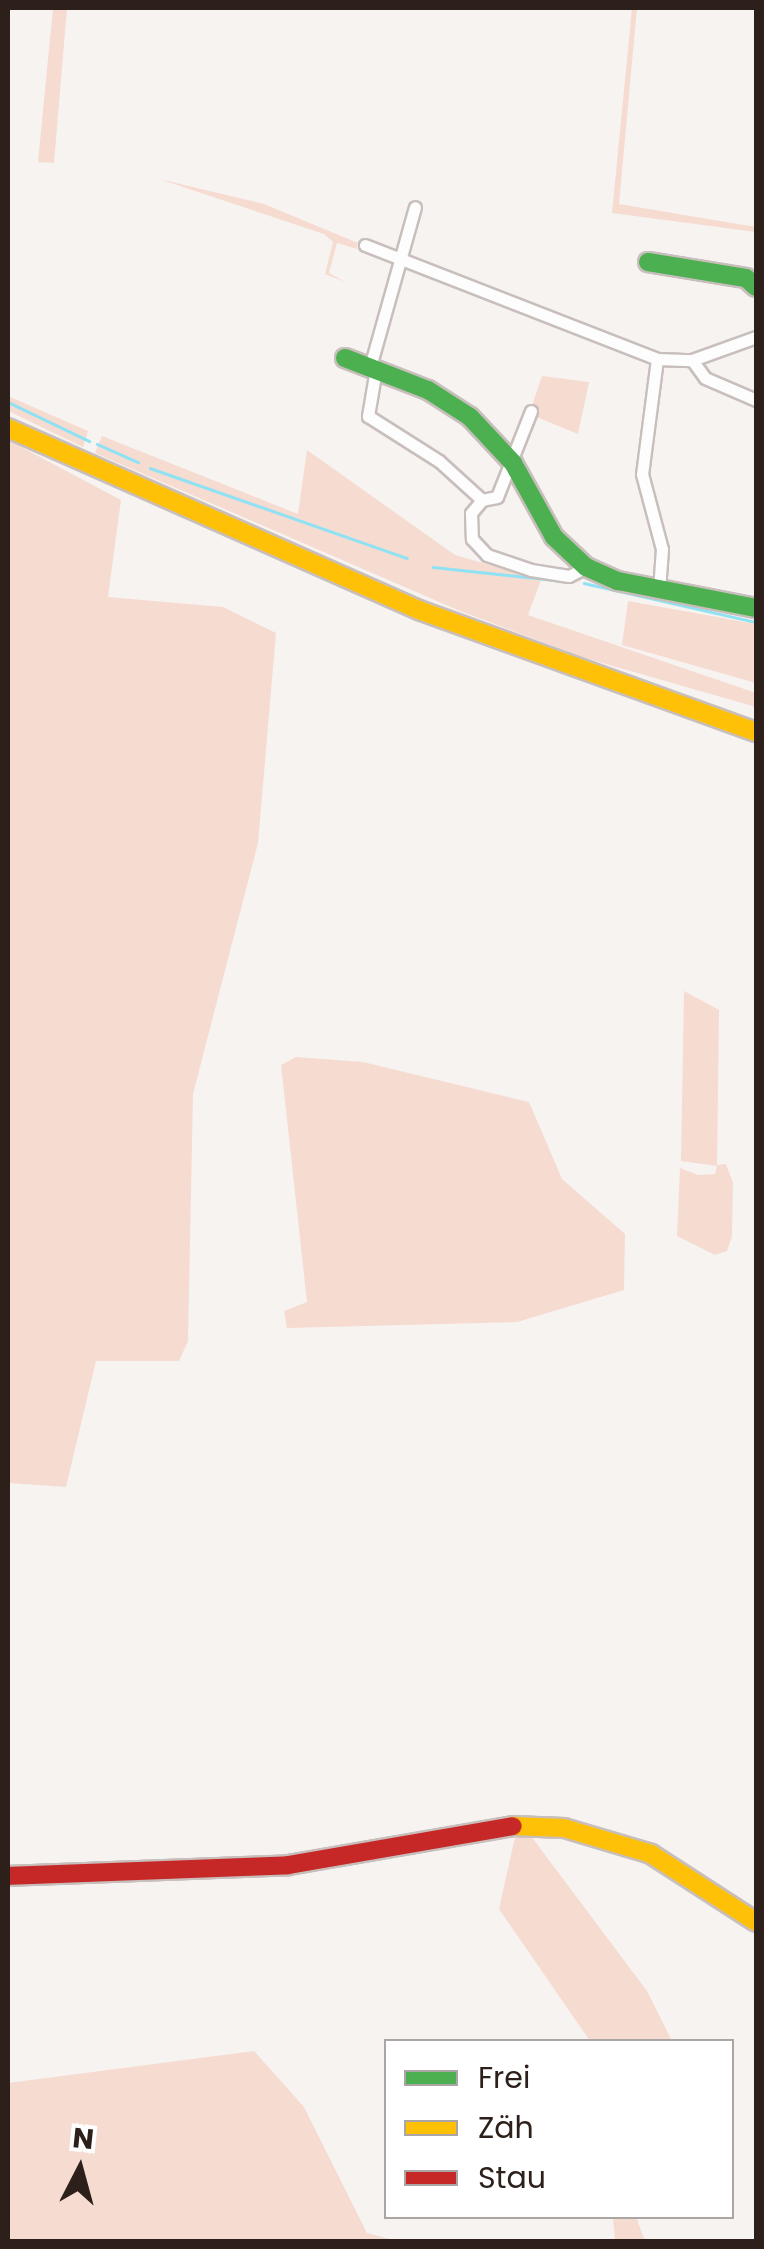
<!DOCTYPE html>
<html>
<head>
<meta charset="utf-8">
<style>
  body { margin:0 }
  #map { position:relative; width:764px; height:2249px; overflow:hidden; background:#f7f3f1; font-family:Poppins,sans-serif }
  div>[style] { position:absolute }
  .green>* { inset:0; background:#f6dbd1 }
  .stream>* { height:2.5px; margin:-1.25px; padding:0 1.25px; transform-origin:1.25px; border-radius:1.25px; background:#8fe2f3 }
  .roads { filter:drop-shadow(2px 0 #c8bfbc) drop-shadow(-2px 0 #c8bfbc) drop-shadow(0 2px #c8bfbc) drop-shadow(0 -2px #c8bfbc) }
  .street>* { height:11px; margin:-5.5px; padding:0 5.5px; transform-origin:5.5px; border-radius:5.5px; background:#fefdfd }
  .fast>* { height:18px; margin:-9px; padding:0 9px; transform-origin:9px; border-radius:9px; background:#4caf50 }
  .slow>* { height:18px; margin:-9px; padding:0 9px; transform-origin:9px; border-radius:9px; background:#ffc107 }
  .jam>* { height:18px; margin:-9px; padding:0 9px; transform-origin:9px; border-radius:9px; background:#c62828 }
  span { translate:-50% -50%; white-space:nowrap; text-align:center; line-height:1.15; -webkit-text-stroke:10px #fff; paint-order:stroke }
  .frame { position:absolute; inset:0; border:10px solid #2d201b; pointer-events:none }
  .legend { position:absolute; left:384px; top:2039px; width:350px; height:180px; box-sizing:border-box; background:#fff; border:2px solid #aba6a4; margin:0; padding:12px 18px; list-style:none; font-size:30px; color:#2d201b }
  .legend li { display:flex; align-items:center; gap:20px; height:50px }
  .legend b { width:50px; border:2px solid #aba6a4 }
  .north { position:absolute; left:30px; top:2119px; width:100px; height:100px; -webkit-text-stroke:8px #fff; paint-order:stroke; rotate:6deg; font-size:28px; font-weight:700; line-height:40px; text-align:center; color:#2d201b }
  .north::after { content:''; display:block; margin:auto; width:35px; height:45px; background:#2d201b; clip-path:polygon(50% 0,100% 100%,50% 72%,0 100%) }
</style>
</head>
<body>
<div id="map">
  <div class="green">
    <div style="clip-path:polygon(53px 8px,67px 8px,54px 163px,38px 162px)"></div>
    <div style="clip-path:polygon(632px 8px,637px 8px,619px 204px,756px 227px,756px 232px,612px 213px)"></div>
    <div style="clip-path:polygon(159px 179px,264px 204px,358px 243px,357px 249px,337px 243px,329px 273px,345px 282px,325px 274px,333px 242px,324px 234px)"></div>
    <div style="clip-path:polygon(542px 376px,589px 382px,578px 434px,529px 414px)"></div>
    <div style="clip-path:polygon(8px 396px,88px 431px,83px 447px,8px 411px)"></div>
    <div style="clip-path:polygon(102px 436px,298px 514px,307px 450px,455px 555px,541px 580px,528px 615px,756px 693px,756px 707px,585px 658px,460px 611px,95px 453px)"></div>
    <div style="clip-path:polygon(8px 440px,121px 500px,108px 597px,223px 607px,276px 633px,258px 843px,193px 1094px,188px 1341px,179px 1361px,96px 1361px,66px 1487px,8px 1483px)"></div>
    <div style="clip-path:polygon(628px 601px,756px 624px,756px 683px,622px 645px)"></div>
    <div style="clip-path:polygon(684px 991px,719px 1010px,717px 1165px,726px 1164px,733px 1183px,732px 1236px,727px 1251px,715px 1255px,677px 1236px,680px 1168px,698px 1175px,715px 1174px,717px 1166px,681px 1161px)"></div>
    <div style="clip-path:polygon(296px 1057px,363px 1062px,529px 1102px,562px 1179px,625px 1234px,624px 1290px,517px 1322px,287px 1328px,284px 1311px,307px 1302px,281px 1065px)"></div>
    <div style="clip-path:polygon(528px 1832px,647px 1991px,672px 2041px,590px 2041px,499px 1909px,516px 1833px)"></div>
    <div style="clip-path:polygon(254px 2051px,304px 2107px,367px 2233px,397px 2241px,8px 2241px,8px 2083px)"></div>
    <div style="clip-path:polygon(613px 2217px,636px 2217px,645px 2241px,615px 2241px)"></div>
  </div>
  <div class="stream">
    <div style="left:8px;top:402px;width:90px;rotate:25.7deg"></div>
    <div style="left:97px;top:444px;width:45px;rotate:23.7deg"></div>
    <div style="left:150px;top:468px;width:272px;rotate:19.3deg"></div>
    <div style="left:433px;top:567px;width:133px;rotate:6.1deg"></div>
    <div style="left:584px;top:583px;width:176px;rotate:12.8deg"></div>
  </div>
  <div class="roads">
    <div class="street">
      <div style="left:365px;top:245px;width:313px;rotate:21.3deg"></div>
      <div style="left:657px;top:359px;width:35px;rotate:2deg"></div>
      <div style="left:692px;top:360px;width:22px;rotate:54deg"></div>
      <div style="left:705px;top:378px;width:56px;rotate:23.3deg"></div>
      <div style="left:657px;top:359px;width:116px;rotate:97.4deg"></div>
      <div style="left:642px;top:474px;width:78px;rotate:75.1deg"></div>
      <div style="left:662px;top:549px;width:41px;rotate:94.2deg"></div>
      <div style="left:692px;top:360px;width:68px;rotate:-19.8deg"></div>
      <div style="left:370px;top:367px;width:166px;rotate:-74.3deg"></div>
      <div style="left:376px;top:369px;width:48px;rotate:99.7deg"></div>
      <div style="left:368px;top:416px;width:84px;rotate:32.4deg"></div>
      <div style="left:439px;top:461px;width:58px;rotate:42.2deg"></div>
      <div style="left:531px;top:411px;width:92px;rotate:111.6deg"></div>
      <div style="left:497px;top:497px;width:15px;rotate:169deg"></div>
      <div style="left:482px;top:500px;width:17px;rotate:130deg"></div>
      <div style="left:471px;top:513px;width:26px;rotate:88deg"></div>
      <div style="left:472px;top:539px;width:22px;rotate:47deg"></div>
      <div style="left:487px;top:555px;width:46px;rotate:18.8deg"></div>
      <div style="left:531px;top:570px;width:38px;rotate:9deg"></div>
      <div style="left:569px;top:576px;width:19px;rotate:-28deg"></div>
    </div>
    <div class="fast">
      <div style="left:648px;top:262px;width:99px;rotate:9.3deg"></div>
      <div style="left:746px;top:278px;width:13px;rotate:42deg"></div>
      <div style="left:345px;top:358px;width:89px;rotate:21.1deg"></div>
      <div style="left:428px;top:390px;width:50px;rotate:32.7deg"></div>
      <div style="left:470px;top:417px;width:63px;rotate:46.9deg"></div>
      <div style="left:513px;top:463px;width:85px;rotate:61deg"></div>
      <div style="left:554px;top:537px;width:44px;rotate:43.2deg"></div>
      <div style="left:586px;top:567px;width:35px;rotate:24deg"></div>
      <div style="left:618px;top:581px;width:141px;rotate:11.1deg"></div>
    </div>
    <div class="slow">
      <div style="left:8px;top:428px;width:449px;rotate:23.9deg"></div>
      <div style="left:419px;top:610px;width:358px;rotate:19.9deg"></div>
      <div style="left:513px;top:1826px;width:51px;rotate:2.2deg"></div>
      <div style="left:564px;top:1828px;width:91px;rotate:16.6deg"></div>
      <div style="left:651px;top:1854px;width:125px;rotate:32.9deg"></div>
    </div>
    <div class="jam">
      <div style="left:8px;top:1876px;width:280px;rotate:-2.2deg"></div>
      <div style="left:288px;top:1865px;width:228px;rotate:-9.8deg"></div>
    </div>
  </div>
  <div class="frame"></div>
  <ul class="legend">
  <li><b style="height:12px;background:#4caf50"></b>Frei</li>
  <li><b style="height:12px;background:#ffc107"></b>Zäh</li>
  <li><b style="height:12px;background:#c62828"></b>Stau</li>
  </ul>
  <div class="north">N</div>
</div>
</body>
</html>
